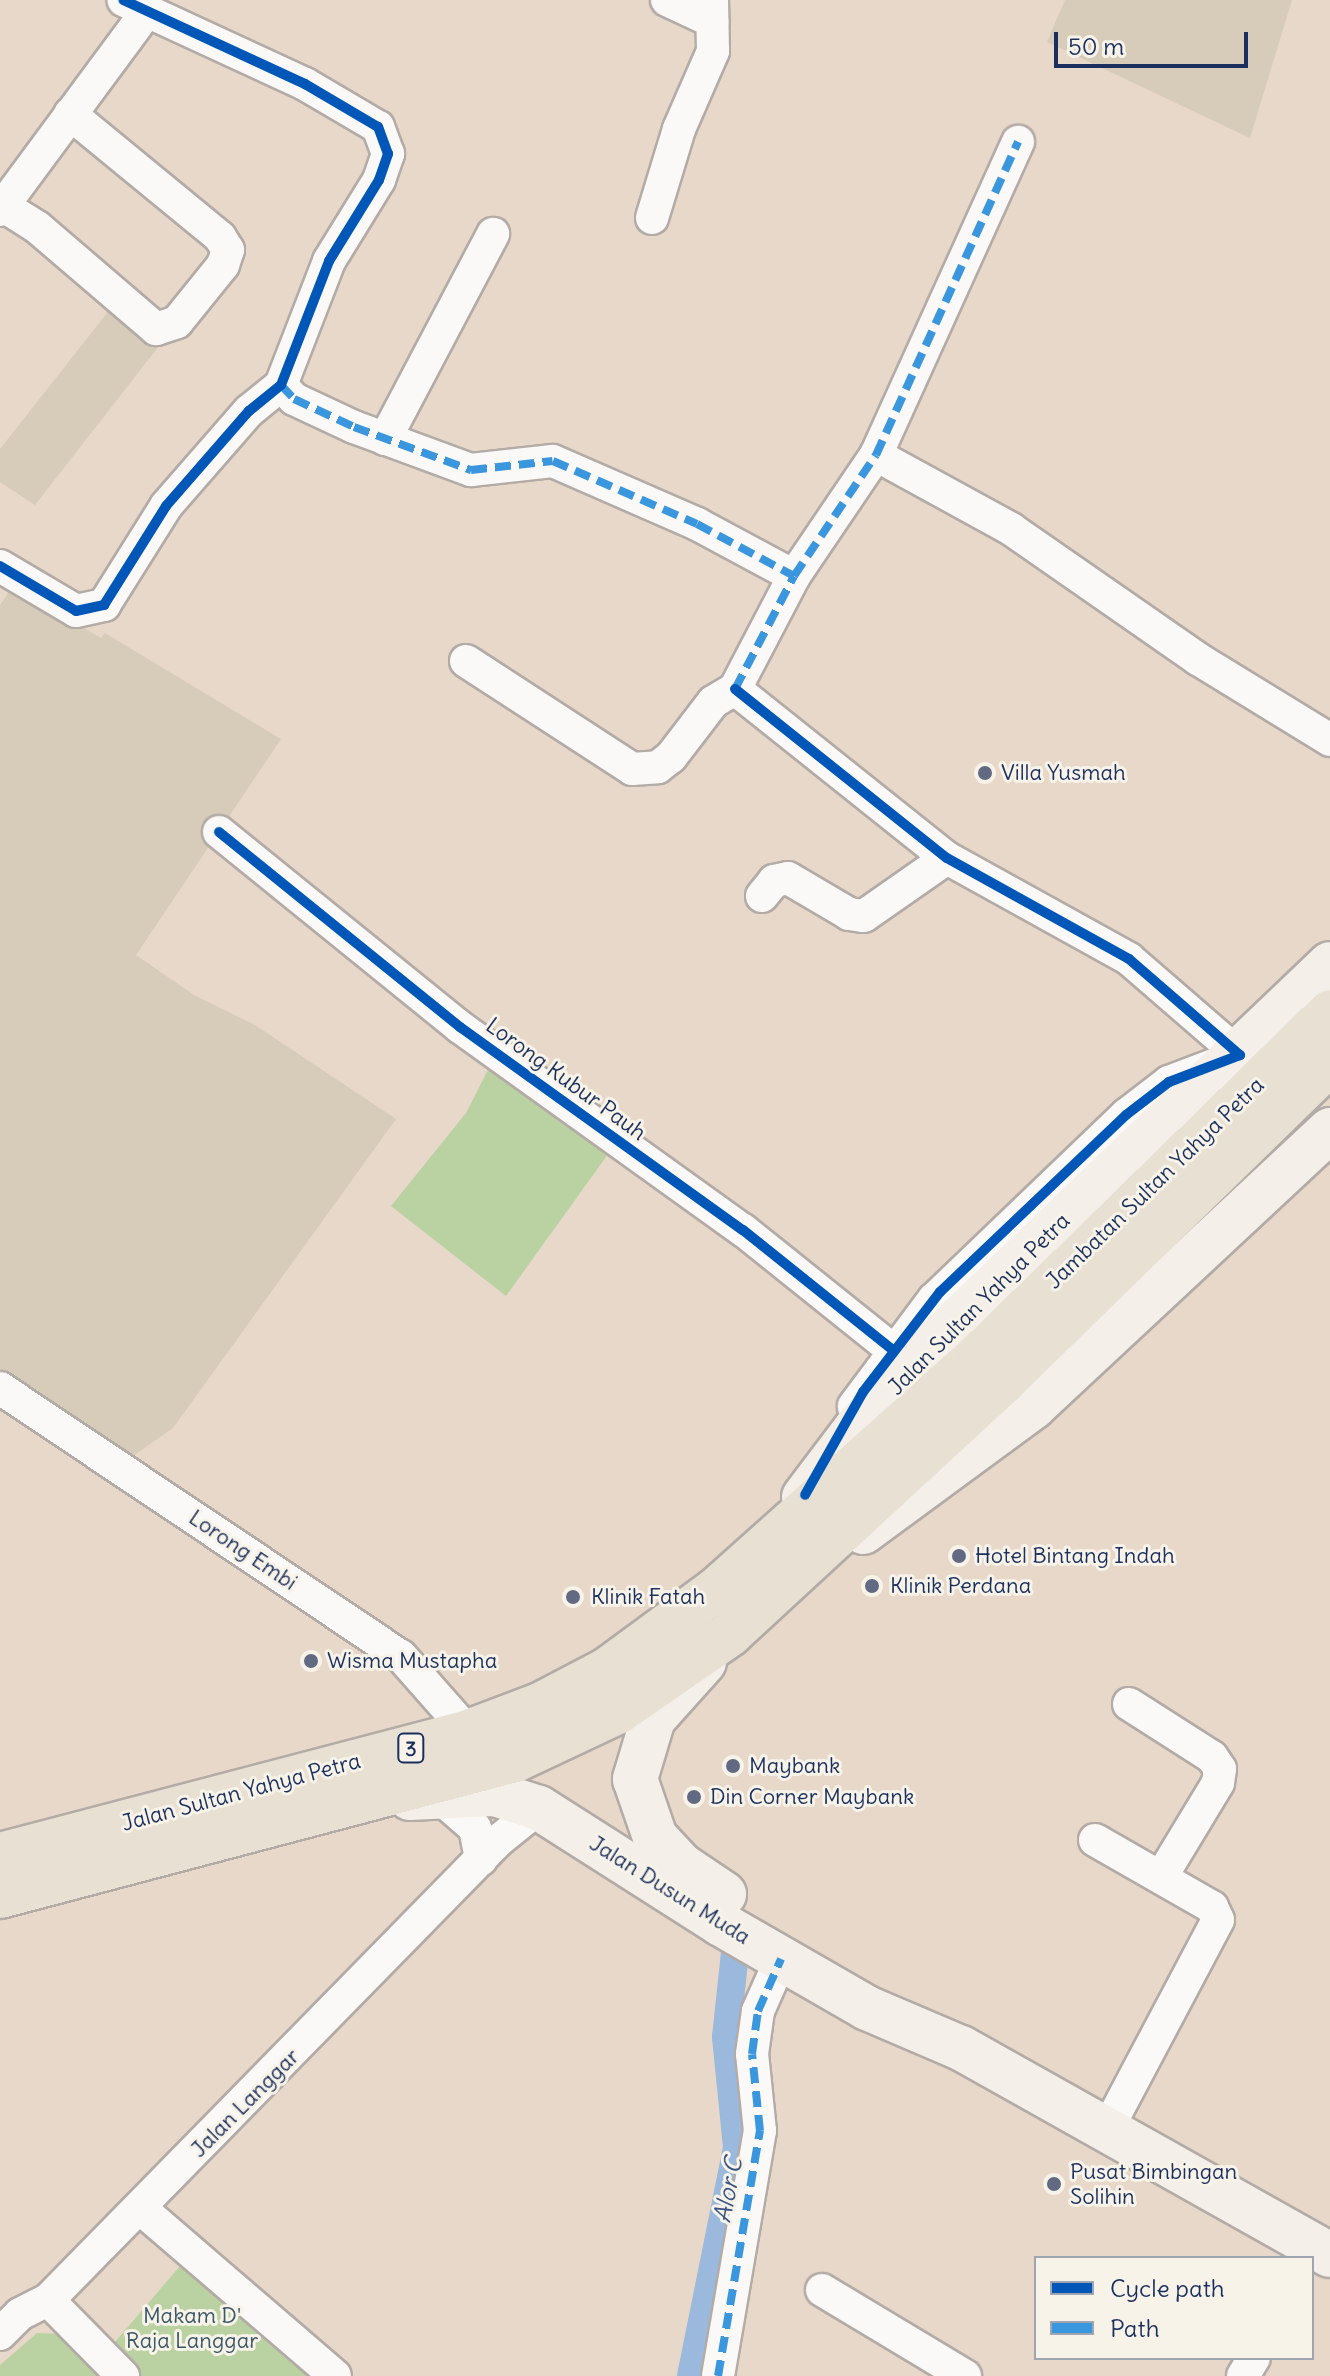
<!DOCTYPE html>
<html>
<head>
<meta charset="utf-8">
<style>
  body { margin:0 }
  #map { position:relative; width:1330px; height:2376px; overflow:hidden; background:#e7d8c9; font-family:Delius,sans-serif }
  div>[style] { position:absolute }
  .built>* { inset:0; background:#d7cbb9 }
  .green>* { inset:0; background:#bad2a2 }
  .canal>* { height:28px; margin:-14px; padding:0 14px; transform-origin:14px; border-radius:14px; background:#9bb8dd }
  .roads { filter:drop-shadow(2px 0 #b3aba6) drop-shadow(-2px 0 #b3aba6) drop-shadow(0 2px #b3aba6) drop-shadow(0 -2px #b3aba6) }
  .street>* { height:32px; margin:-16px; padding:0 16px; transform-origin:16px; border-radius:16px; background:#fbf9f7 }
  .secondary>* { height:44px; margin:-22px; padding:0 22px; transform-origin:22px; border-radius:22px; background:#f4efe8 }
  .highway>* { height:44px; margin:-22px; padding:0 22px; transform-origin:22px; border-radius:22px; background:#e7e0d3 }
  .quiet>* { height:8px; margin-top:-4px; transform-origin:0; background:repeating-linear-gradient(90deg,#3a97de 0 16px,transparent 0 24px) }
  .cycleway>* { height:10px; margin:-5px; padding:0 5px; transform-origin:5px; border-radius:5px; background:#0057b8 }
  .dots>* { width:22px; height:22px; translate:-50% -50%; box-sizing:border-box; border:4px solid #f7f3e8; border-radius:50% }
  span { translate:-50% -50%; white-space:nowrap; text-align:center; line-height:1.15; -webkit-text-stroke:6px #f7f3e8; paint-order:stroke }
  .shield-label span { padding:2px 6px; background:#f7f3e8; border:2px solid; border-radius:6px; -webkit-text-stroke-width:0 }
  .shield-label { font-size:20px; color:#1b2f5e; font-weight:700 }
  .poi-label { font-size:22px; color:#1b2f5e }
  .left { translate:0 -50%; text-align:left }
  .street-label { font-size:22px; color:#1b2f5e }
  .park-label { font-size:22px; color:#3a5767 }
  .water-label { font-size:24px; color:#385486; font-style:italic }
  .legend { position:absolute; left:1034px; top:2256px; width:280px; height:104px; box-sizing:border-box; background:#f7f3e8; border:2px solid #9fa5b1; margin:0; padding:10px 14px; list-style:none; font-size:24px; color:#1b2f5e }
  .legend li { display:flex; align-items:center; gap:16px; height:40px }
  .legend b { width:40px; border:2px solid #9fa5b1 }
  .scale { position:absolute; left:1054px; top:32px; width:194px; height:36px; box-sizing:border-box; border:4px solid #1b2f5e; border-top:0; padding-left:10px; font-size:24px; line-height:28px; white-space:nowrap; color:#1b2f5e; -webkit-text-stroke:6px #f7f3e8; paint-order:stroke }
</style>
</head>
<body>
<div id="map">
  <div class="built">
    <div style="clip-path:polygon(1065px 0,1292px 0,1250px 138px,1047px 42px)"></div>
    <div style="clip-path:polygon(111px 308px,159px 346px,35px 505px,0 482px,0 449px)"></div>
    <div style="clip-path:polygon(13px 586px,101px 638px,105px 633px,281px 739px,136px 955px,194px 995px,255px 1025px,396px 1119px,173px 1428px,130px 1458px,0 1369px,0 605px)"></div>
  </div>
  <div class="green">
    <div style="clip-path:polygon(490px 1066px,611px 1150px,506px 1296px,391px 1206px,466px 1113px)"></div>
    <div style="clip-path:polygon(186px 2259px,322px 2376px,135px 2376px,109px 2349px)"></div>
    <div style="clip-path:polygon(37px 2333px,70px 2334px,107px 2376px,0 2376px,0 2365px)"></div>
  </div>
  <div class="canal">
    <div style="left:691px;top:2376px;width:234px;rotate:-78.6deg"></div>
    <div style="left:737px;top:2147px;width:111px;rotate:-95.7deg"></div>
    <div style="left:726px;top:2037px;width:84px;rotate:-83.9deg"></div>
  </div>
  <div class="roads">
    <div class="street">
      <div style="left:667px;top:0;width:50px;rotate:25deg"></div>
      <div style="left:2px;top:205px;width:41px;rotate:32.2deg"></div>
      <div style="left:37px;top:227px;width:157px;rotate:40.6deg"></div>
      <div style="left:156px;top:329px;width:22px;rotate:-18deg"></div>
      <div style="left:177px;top:322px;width:73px;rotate:-51.1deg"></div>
      <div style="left:223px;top:265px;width:16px;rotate:-72deg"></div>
      <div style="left:228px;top:250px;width:15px;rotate:-122deg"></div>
      <div style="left:220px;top:237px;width:194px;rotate:-140.6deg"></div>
      <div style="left:0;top:210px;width:245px;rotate:-53.5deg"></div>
      <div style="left:652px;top:218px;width:93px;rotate:-73.1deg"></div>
      <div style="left:679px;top:129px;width:85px;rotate:-66.4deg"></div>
      <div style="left:713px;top:51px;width:51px;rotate:-91.1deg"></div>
      <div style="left:281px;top:385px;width:19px;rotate:47deg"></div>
      <div style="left:294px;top:399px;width:66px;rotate:25deg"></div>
      <div style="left:354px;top:427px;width:125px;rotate:20.2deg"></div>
      <div style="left:471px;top:470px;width:82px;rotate:-6.3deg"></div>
      <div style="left:553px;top:461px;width:157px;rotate:23.6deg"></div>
      <div style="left:697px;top:524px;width:110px;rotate:28.2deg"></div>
      <div style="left:385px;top:439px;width:232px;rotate:-62.2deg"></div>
      <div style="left:876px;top:455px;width:154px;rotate:28.7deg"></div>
      <div style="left:1011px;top:529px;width:228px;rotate:34.8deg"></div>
      <div style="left:1198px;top:659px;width:155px;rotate:31.5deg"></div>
      <div style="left:0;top:566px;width:88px;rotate:30.6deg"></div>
      <div style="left:76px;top:611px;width:29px;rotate:-12deg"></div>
      <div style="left:104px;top:605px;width:117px;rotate:-57.9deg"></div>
      <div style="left:166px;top:506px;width:126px;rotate:-48.9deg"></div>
      <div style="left:249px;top:411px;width:41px;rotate:-39.1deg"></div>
      <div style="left:281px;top:385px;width:133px;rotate:-68.8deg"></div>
      <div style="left:329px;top:261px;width:95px;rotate:-58.3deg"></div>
      <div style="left:379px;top:180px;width:28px;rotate:-71deg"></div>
      <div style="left:388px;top:154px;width:29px;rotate:-110deg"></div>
      <div style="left:378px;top:127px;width:85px;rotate:-149.5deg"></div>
      <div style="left:305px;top:84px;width:200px;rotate:-155.2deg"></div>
      <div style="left:466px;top:661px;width:198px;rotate:33deg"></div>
      <div style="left:632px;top:769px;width:26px;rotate:-4deg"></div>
      <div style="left:658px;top:767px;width:16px;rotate:-38deg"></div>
      <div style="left:671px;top:757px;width:69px;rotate:-52.6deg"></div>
      <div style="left:713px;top:702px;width:26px;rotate:-31deg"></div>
      <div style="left:735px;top:689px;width:127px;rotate:-62.4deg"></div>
      <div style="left:794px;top:576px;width:146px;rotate:-55.9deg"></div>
      <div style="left:876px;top:455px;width:344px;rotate:-65.6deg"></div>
      <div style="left:735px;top:689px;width:271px;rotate:38.6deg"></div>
      <div style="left:947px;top:858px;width:208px;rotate:29deg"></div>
      <div style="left:1129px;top:959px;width:147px;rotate:40.9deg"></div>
      <div style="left:1240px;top:1055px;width:76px;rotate:159.2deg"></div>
      <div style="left:1169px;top:1082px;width:54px;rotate:142.5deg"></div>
      <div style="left:1126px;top:1115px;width:266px;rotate:136.2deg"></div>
      <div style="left:934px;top:1299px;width:134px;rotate:126.8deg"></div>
      <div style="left:219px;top:832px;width:310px;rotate:39deg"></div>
      <div style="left:460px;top:1027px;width:348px;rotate:35.7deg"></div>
      <div style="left:743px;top:1230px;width:193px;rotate:38.7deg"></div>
      <div style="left:762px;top:896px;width:19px;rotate:-51deg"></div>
      <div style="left:774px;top:881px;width:14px;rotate:-12deg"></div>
      <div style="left:788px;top:878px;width:71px;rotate:30.5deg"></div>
      <div style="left:849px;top:914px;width:15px;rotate:8deg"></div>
      <div style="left:864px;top:916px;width:101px;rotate:-34.9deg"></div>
      <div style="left:0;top:1388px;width:482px;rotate:33.8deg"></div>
      <div style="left:401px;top:1656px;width:101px;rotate:48.6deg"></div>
      <div style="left:1129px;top:1704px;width:98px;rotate:32.6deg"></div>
      <div style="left:1212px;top:1757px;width:14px;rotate:56deg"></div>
      <div style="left:1220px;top:1769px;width:14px;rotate:98deg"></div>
      <div style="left:1218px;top:1783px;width:110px;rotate:121.2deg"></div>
      <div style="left:438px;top:1796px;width:49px;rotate:40.9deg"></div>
      <div style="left:475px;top:1828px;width:32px;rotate:79deg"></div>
      <div style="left:1095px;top:1840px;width:135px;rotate:29.8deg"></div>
      <div style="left:1212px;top:1907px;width:14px;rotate:65deg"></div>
      <div style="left:1218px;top:1920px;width:238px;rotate:117.9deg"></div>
      <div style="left:140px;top:2208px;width:257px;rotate:40.7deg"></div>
      <div style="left:822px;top:2290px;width:167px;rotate:31deg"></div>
      <div style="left:48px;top:2300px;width:107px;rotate:45.4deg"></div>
      <div style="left:0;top:2334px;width:28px;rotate:-45deg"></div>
      <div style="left:20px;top:2314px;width:31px;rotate:-27deg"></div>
      <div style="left:48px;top:2300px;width:644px;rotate:-45.57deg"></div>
      <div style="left:499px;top:1840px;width:51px;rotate:-38.7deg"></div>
      <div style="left:718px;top:2376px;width:249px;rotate:-80.3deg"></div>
      <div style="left:760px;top:2131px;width:77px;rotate:-95.9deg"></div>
      <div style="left:752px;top:2054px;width:43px;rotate:-82.1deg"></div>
      <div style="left:758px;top:2011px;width:57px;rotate:-66.1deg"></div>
      <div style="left:1243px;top:2376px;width:21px;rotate:-59deg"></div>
    </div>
    <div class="secondary">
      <div style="left:804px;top:1497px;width:88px;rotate:-52.9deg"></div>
      <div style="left:857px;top:1427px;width:127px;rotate:-47.2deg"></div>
      <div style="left:943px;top:1334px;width:535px;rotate:-43.71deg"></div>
      <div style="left:863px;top:1532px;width:211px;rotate:-36.3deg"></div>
      <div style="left:1033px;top:1407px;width:406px;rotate:-43deg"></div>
      <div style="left:704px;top:1662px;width:76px;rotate:131.8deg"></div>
      <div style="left:653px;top:1719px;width:63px;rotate:106.7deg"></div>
      <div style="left:635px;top:1779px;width:61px;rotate:71deg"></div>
      <div style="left:655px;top:1837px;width:38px;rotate:47deg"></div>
      <div style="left:681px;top:1865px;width:52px;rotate:34deg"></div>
      <div style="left:410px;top:1798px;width:85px;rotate:-2.7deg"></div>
      <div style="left:495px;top:1794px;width:46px;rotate:17.7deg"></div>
      <div style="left:539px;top:1808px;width:216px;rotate:32.5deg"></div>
      <div style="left:721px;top:1924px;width:168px;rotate:29.9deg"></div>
      <div style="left:867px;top:2008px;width:102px;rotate:23.1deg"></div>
      <div style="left:961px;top:2048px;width:423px;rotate:29.3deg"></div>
    </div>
    <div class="highway">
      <div style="left:0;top:1855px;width:484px;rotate:-14.7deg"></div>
      <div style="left:468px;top:1732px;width:77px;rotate:-20.6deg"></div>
      <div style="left:540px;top:1705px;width:76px;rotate:-27.6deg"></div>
      <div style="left:607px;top:1670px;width:135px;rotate:-36.3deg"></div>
      <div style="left:716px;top:1590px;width:356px;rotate:-41.8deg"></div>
      <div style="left:981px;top:1353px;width:488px;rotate:-44.3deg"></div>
      <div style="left:0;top:1896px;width:533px;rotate:-14.79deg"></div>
      <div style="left:515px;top:1760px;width:115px;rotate:-25.2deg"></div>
      <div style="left:619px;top:1711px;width:135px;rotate:-34.7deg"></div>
      <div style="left:730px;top:1634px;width:372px;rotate:-42.7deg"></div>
      <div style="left:1003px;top:1382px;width:457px;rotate:-44.3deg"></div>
    </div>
  </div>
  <div class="quiet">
    <div style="left:281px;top:385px;width:19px;rotate:47deg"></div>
    <div style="left:294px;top:399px;width:66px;rotate:25deg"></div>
    <div style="left:354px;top:427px;width:125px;rotate:20.2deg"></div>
    <div style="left:471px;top:470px;width:82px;rotate:-6.3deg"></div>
    <div style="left:553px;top:461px;width:157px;rotate:23.6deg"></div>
    <div style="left:697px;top:524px;width:110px;rotate:28.2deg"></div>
    <div style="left:740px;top:693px;width:6px;rotate:-141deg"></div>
    <div style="left:735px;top:689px;width:127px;rotate:-62.4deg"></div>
    <div style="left:794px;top:576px;width:146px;rotate:-55.9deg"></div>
    <div style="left:876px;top:455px;width:344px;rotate:-65.6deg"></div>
    <div style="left:718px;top:2376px;width:249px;rotate:-80.3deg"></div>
    <div style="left:760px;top:2131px;width:77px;rotate:-95.9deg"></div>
    <div style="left:752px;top:2054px;width:43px;rotate:-82.1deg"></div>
    <div style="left:758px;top:2011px;width:57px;rotate:-66.1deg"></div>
  </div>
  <div class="cycleway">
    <div style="left:0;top:566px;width:88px;rotate:30.6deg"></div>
    <div style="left:76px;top:611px;width:29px;rotate:-12deg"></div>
    <div style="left:104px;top:605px;width:117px;rotate:-57.9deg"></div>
    <div style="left:166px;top:506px;width:126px;rotate:-48.9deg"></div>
    <div style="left:249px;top:411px;width:41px;rotate:-39.1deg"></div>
    <div style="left:281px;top:385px;width:133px;rotate:-68.8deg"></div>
    <div style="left:329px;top:261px;width:95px;rotate:-58.3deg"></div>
    <div style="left:379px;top:180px;width:28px;rotate:-71deg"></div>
    <div style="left:388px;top:154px;width:29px;rotate:-110deg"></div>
    <div style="left:378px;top:127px;width:85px;rotate:-149.5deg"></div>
    <div style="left:305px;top:84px;width:200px;rotate:-155.2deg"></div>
    <div style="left:735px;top:689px;width:271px;rotate:38.6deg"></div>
    <div style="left:947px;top:858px;width:208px;rotate:29deg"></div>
    <div style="left:1129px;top:959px;width:147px;rotate:40.9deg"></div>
    <div style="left:1240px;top:1055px;width:76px;rotate:159.2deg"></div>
    <div style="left:1169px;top:1082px;width:54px;rotate:142.5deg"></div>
    <div style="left:1126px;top:1115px;width:257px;rotate:136.4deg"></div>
    <div style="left:940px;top:1292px;width:126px;rotate:127.6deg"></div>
    <div style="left:863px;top:1392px;width:118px;rotate:119.4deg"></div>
    <div style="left:219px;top:832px;width:310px;rotate:39deg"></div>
    <div style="left:460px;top:1027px;width:348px;rotate:35.7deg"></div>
    <div style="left:743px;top:1230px;width:193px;rotate:38.7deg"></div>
  </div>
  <div class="dots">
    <div style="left:985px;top:773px;background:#626a83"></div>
    <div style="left:959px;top:1556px;background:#626a83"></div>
    <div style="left:872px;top:1586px;background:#626a83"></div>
    <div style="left:573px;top:1597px;background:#626a83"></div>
    <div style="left:311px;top:1661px;background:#626a83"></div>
    <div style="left:733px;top:1766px;background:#626a83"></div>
    <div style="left:694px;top:1797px;background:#626a83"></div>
    <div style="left:1054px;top:2184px;background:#626a83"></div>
  </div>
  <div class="shield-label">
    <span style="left:411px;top:1748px">3</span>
  </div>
  <div class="poi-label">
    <span class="left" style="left:1001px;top:773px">Villa Yusmah</span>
    <span class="left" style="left:975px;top:1556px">Hotel Bintang Indah</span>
    <span class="left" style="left:890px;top:1586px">Klinik Perdana</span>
    <span class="left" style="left:591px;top:1597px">Klinik Fatah</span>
    <span class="left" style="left:327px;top:1661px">Wisma Mustapha</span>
    <span class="left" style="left:749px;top:1766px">Maybank</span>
    <span class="left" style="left:710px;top:1797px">Din Corner Maybank</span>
    <span class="left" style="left:1070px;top:2184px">Pusat Bimbingan<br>Solihin</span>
  </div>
  <div class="street-label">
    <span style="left:566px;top:1079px;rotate:36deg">Lorong Kubur Pauh</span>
    <span style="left:1155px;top:1183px;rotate:-44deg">Jambatan Sultan Yahya Petra</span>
    <span style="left:979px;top:1304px;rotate:-45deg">Jalan Sultan Yahya Petra</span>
    <span style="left:243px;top:1550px;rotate:34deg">Lorong Embi</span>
    <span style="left:241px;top:1792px;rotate:-15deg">Jalan Sultan Yahya Petra</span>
    <span style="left:670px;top:1890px;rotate:32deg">Jalan Dusun Muda</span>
    <span style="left:245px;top:2103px;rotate:-45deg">Jalan Langgar</span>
  </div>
  <div class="park-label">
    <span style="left:192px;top:2328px">Makam D'<br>Raja Langgar</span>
  </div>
  <div class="water-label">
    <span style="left:728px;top:2190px;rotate:-79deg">Alor C</span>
  </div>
  <ul class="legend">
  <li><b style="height:10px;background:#0057b8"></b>Cycle path</li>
  <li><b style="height:10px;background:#3a97de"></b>Path</li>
  </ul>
  <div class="scale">50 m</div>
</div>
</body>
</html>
